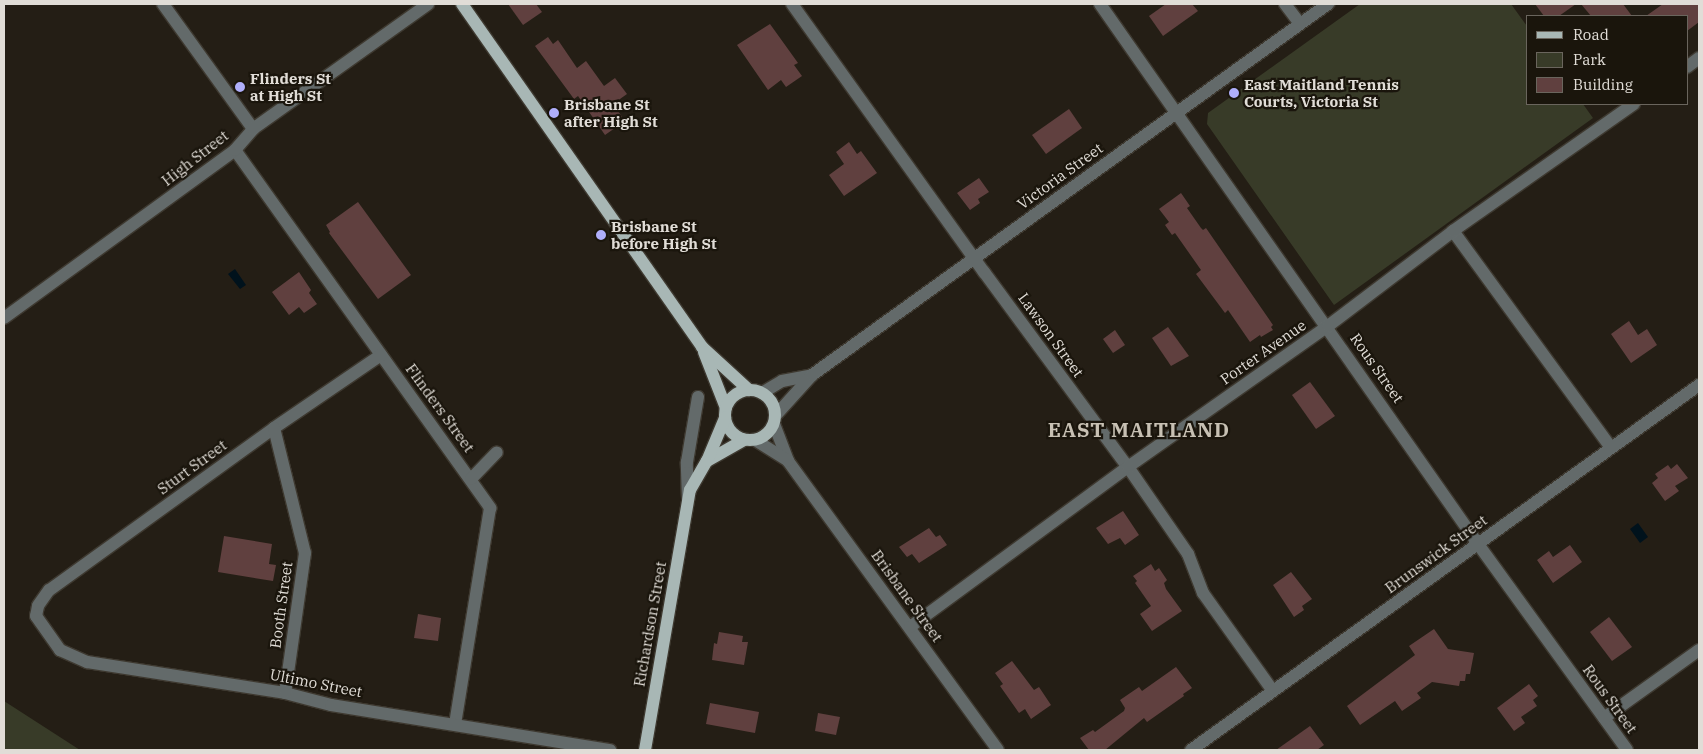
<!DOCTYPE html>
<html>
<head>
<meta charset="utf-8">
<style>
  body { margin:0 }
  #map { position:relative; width:1703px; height:754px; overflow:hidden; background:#241e15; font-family:"IBM Plex Serif",serif }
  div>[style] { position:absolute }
  .green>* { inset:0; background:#383b28 }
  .water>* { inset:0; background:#00121c }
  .building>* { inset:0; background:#60403f }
  .roads { filter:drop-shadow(1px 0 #3e3930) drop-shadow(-1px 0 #3e3930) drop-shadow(0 1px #3e3930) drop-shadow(0 -1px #3e3930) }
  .minor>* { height:12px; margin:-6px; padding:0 6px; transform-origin:6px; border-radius:6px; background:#636a6a }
  .major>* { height:12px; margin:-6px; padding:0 6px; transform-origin:6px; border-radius:6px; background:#a8b7b5 }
  .major>.ring { margin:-6px; padding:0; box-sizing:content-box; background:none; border:12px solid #a8b7b5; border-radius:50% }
  .dots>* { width:14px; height:14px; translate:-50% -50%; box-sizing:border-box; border:2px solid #1a150c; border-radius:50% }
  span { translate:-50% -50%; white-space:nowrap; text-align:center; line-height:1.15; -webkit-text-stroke:4.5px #1a150c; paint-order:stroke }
  .poi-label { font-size:15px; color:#e1ddd7; font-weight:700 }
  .left { translate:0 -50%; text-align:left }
  .street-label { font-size:15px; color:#e1ddd7 }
  .district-label { font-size:20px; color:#c7c0b3; font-weight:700; letter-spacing:1px }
  .frame { position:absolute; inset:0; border:5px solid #e1ddd7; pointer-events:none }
  .legend { position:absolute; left:1526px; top:15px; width:162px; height:90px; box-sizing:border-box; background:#1a150c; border:1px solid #6a655d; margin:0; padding:6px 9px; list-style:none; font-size:15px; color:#e1ddd7 }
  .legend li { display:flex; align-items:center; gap:10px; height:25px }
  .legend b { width:25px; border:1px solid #6a655d }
</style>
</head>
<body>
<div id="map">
  <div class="green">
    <div style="clip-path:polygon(1360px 4px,1511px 4px,1527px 26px,1527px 104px,1583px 104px,1593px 118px,1334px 305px,1207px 124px,1208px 113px)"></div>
    <div style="clip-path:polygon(4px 701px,80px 750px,4px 750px)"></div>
  </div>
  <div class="water">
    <div style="clip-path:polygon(235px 269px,246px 285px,240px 289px,228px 274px)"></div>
    <div style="clip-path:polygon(1638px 523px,1648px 537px,1640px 543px,1630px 529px)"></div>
  </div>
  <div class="building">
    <div style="clip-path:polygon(508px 4px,536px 4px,542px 12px,523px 25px)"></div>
    <div style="clip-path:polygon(1166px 4px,1192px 4px,1198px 11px,1163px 36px,1149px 16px)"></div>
    <div style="clip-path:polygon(1535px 4px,1576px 4px,1559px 16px,1544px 16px)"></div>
    <div style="clip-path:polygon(1581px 4px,1623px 4px,1632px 16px,1591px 16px)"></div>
    <div style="clip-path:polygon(1663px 4px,1699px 4px,1699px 22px,1687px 31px,1687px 16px,1646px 16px)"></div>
    <div style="clip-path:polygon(770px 24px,798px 63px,794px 65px,802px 76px,786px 87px,781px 80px,768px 90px,737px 45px)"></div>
    <div style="clip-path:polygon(548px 37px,553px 44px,558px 40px,577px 68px,586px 61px,604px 86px,615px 78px,627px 94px,613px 104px,625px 121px,605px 135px,578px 96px,574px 99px,535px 46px)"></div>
    <div style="clip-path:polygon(1069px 109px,1082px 128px,1046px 154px,1032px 135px)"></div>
    <div style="clip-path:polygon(849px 142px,857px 154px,861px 151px,877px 173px,844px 196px,829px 175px,844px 164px,836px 152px)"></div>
    <div style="clip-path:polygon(979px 178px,989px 192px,978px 199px,980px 203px,970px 210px,957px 193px)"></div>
    <div style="clip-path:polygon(1181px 193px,1190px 206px,1187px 208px,1201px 228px,1203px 230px,1206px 228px,1273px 325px,1271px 327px,1273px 330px,1261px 337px,1260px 335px,1250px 342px,1228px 310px,1225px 313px,1196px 274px,1201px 270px,1175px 233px,1172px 235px,1165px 225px,1169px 222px,1159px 209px)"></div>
    <div style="clip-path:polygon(358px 202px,411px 275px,378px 299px,329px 233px,330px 232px,326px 225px)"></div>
    <div style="clip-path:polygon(299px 272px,311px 290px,309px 293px,317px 304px,304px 313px,299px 307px,289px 315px,272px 292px)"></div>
    <div style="clip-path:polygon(1629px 321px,1638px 335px,1647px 329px,1657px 345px,1631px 363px,1611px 334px)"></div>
    <div style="clip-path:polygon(1168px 327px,1189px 356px,1171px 366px,1152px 338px)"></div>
    <div style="clip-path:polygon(1115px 330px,1125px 345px,1113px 353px,1103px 339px)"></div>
    <div style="clip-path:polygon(1310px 382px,1335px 416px,1316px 429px,1292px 395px)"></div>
    <div style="clip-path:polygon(1677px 464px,1688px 478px,1675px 486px,1679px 491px,1665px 501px,1652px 483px,1658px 478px,1655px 474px,1668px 465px,1671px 469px)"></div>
    <div style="clip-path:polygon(1123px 511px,1139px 535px,1125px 545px,1120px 538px,1108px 544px,1096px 528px)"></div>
    <div style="clip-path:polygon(929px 528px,936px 537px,940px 535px,947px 545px,919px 563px,912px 554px,907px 557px,899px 547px)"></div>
    <div style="clip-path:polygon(224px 536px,272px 544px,269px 564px,276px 565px,273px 581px,218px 572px)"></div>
    <div style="clip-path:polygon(1570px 545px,1582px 562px,1553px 583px,1537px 560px,1549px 551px,1553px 557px)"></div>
    <div style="clip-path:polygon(1151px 564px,1155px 571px,1159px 568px,1167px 580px,1164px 583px,1166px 589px,1182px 611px,1152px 631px,1140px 614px,1151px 606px,1135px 583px,1137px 581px,1133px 576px)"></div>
    <div style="clip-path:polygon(1291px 572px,1312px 599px,1302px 606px,1304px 610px,1294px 617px,1273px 585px)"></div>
    <div style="clip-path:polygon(418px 614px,441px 618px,438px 641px,414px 638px)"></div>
    <div style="clip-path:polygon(1609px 617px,1632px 647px,1612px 661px,1590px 632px)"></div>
    <div style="clip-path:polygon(1434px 629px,1448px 649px,1474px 653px,1470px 674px,1466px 674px,1465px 681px,1460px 681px,1459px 686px,1432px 682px,1417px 693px,1421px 698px,1402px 711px,1395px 701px,1360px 725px,1347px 706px,1415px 655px,1409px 646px)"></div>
    <div style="clip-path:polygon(719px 632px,743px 636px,742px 642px,748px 642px,744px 665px,712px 660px,714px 643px,717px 644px)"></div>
    <div style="clip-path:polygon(1012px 661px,1034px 690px,1039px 687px,1051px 705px,1031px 719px,1025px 709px,1019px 713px,1000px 686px,1003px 684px,995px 673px)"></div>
    <div style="clip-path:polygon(1176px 667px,1192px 688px,1183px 694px,1184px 696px,1147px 722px,1144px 718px,1105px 750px,1089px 750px,1080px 738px,1093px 730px,1095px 732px,1124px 711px,1125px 708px,1120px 700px,1139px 687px,1142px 691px)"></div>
    <div style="clip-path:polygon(1529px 684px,1538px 696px,1533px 700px,1537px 706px,1521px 717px,1525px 723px,1514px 731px,1497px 708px)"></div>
    <div style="clip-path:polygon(710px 703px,759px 712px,755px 733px,706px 724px)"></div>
    <div style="clip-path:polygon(818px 713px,840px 717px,836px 735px,815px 731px)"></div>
    <div style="clip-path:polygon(1310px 726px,1324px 745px,1317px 750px,1276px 750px)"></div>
  </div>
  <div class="roads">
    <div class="minor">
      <div style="left:163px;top:4px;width:154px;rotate:54.2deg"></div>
      <div style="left:792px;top:4px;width:330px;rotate:54.4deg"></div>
      <div style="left:984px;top:272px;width:242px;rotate:53.6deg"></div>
      <div style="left:1128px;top:467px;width:106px;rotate:55.4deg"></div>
      <div style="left:1188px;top:554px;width:42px;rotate:69deg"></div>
      <div style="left:1203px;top:593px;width:120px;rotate:54.5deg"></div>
      <div style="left:1100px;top:4px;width:659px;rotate:55.01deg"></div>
      <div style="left:1478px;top:544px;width:254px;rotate:54.1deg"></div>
      <div style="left:1285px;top:4px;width:25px;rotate:53deg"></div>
      <div style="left:1687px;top:67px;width:15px;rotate:-37deg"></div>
      <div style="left:235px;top:150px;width:440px;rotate:54.5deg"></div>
      <div style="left:490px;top:508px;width:219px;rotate:99.2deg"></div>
      <div style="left:1453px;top:231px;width:268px;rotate:53.9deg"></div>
      <div style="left:4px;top:318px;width:286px;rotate:-36deg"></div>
      <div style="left:235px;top:150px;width:28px;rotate:-49deg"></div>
      <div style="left:253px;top:129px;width:215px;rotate:-35.5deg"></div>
      <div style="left:381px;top:355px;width:130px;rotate:145.7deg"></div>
      <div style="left:274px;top:428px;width:277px;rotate:144.2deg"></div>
      <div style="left:49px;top:590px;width:19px;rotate:125deg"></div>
      <div style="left:38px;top:606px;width:10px;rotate:101deg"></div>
      <div style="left:36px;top:616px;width:42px;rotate:54.8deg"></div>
      <div style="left:60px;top:650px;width:30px;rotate:24deg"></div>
      <div style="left:87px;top:662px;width:200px;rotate:8.9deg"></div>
      <div style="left:285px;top:693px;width:48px;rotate:14.6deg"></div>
      <div style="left:331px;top:705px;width:283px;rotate:9.2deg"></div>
      <div style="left:762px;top:393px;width:23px;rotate:-31deg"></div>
      <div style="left:782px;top:381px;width:31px;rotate:-11deg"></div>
      <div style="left:776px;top:415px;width:54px;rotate:-48deg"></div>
      <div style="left:812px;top:375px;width:636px;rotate:-35.72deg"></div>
      <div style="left:774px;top:424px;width:40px;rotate:69deg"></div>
      <div style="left:788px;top:461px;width:357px;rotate:54deg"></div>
      <div style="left:274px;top:428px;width:129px;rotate:76.1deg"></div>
      <div style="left:305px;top:553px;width:141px;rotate:98.1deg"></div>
      <div style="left:755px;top:440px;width:39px;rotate:32deg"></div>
      <div style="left:471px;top:479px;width:37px;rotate:-46deg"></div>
      <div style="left:688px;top:499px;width:37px;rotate:-92deg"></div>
      <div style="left:687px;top:462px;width:66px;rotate:-80.4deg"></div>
      <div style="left:910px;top:627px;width:270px;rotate:-36.3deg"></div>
      <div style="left:1128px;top:467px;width:245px;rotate:-35.2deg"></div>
      <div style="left:1328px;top:326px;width:157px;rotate:-37.2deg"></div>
      <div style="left:1453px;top:231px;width:221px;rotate:-35.1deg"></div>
      <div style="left:1604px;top:718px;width:117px;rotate:-35.6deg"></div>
      <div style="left:1191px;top:750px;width:626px;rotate:-35.7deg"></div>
    </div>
    <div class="major">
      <div style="left:462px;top:4px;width:419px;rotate:55deg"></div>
      <div style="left:702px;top:347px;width:64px;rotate:42.5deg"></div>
      <div style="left:704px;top:352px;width:60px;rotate:68.6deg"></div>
      <div class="ring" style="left:725px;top:390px;width:38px;height:38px"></div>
      <div style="left:707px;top:461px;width:43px;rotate:-29.6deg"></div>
      <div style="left:645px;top:750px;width:264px;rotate:-80.2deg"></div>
      <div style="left:690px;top:490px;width:34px;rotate:-60deg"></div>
      <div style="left:707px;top:461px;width:47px;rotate:-67.3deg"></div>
    </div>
  </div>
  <div class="dots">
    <div style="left:240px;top:87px;background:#afaefa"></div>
    <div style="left:1234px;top:93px;background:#afaefa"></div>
    <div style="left:554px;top:113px;background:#afaefa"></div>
    <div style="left:601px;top:235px;background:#afaefa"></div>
  </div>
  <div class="poi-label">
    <span class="left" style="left:250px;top:87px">Flinders St<br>at High St</span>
    <span class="left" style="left:1244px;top:93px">East Maitland Tennis<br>Courts, Victoria St</span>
    <span class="left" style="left:564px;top:113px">Brisbane St<br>after High St</span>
    <span class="left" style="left:611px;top:235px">Brisbane St<br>before High St</span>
  </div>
  <div class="street-label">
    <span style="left:195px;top:158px;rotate:-38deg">High Street</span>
    <span style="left:1060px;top:176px;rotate:-36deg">Victoria Street</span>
    <span style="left:1051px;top:335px;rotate:54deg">Lawson Street</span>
    <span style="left:1263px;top:352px;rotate:-35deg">Porter Avenue</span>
    <span style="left:1377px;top:368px;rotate:55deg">Rous Street</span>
    <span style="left:440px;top:408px;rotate:54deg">Flinders Street</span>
    <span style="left:192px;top:467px;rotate:-36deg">Sturt Street</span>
    <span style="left:1436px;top:554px;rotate:-36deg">Brunswick Street</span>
    <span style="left:907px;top:596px;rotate:54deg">Brisbane Street</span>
    <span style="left:281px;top:605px;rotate:-82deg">Booth Street</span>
    <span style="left:650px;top:624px;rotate:-80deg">Richardson Street</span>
    <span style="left:316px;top:683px;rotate:11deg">Ultimo Street</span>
    <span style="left:1610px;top:699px;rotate:54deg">Rous Street</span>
  </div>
  <div class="district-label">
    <span style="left:1139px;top:429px">EAST MAITLAND</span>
  </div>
  <div class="frame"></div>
  <ul class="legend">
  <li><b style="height:6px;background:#a8b7b5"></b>Road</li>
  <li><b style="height:14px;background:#383b28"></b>Park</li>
  <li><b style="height:14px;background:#60403f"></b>Building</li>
  </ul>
</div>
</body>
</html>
